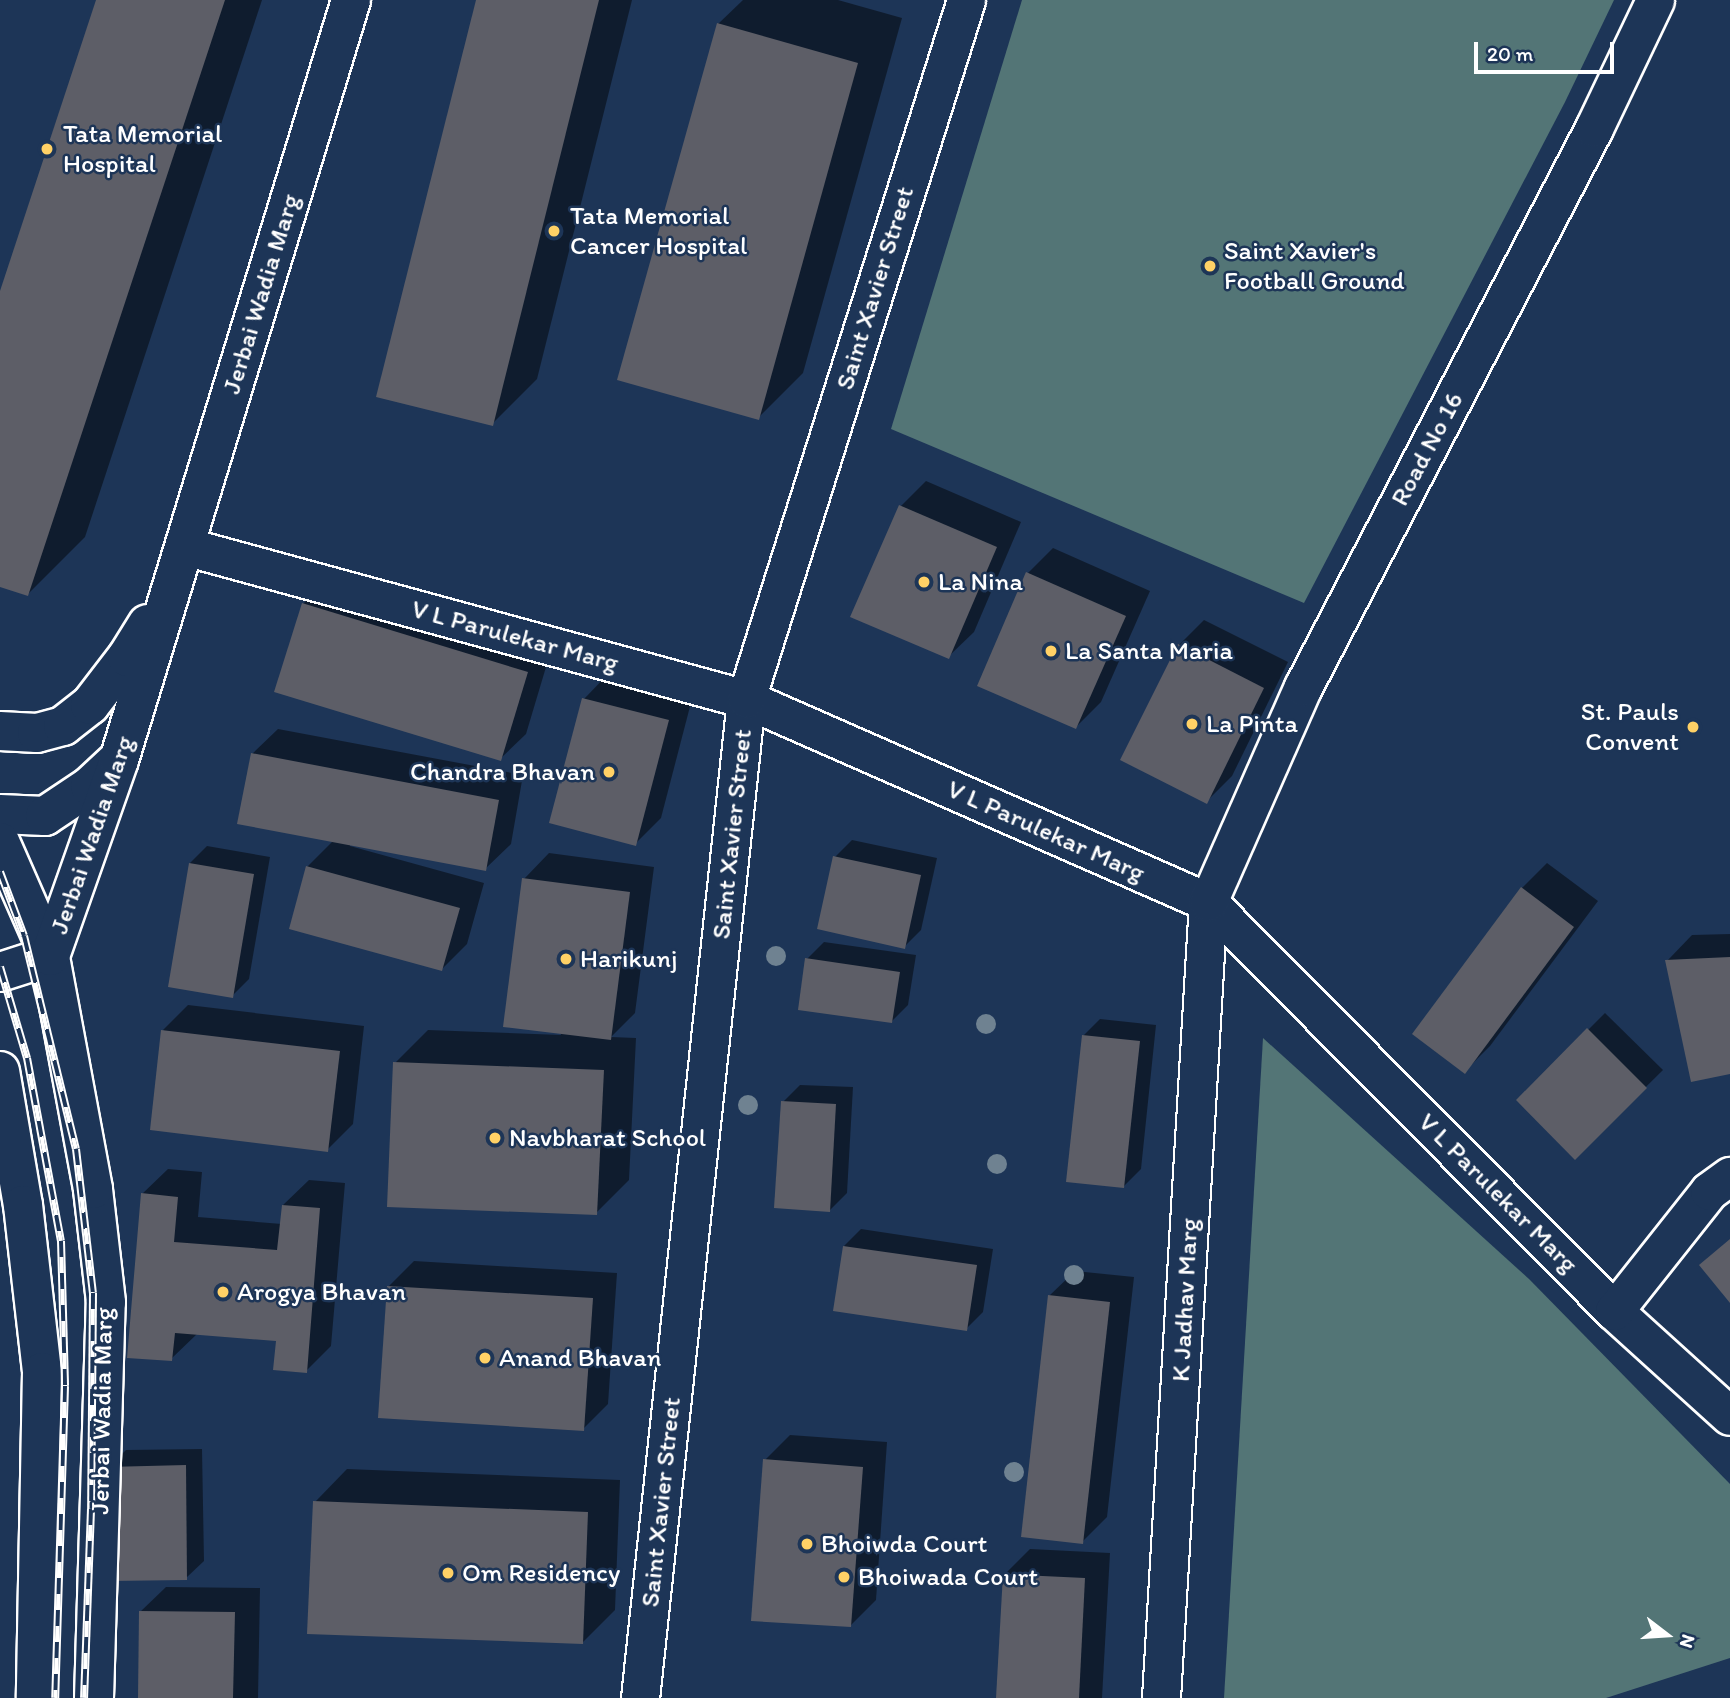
<!DOCTYPE html>
<style>
body{margin:0}
#map{position:relative;width:1730px;height:1698px;overflow:hidden;background:#1d3557;font-family:Itim,sans-serif}
div>[style]{position:absolute}
.green>*{inset:0;background:#537576}
.shadow>*{inset:0;background:#0007}
.building>*{inset:0;background:#5d5e67}
.roads{filter:drop-shadow(2px 0 #fff) drop-shadow(-2px 0 #fff) drop-shadow(0 2px #fff) drop-shadow(0 -2px #fff)}
.street>*{height:37px;margin:-18.5px;padding:0 18.5px;transform-origin:18.5px;border-radius:18.5px;background:#1d3557}
.secondary>*{height:38px;margin:-19px;padding:0 19px;transform-origin:19px;border-radius:19px;background:#1d3557}
.rail>*{height:8px;margin-top:-4px;transform-origin:0;background:repeating-linear-gradient(90deg,#1d3557 0 16px,#fff 0 32px);box-sizing:border-box;border-block:2px solid #fff}
.trees>*{width:20px;height:20px;margin:-10px;border-radius:50%;background:#6f8291}
.dots>*{width:19px;height:19px;translate:-50% -50%;box-sizing:border-box;border:4px solid #1d3557;border-radius:50%}
span{translate:-50% -50%;white-space:nowrap;text-align:center;line-height:1.15;-webkit-text-stroke:5px #1d3557;paint-order:stroke}
.poi-label{font-size:26px;color:#fff}
.left{translate:0 -50%;text-align:left}
.right{translate:-100% -50%;text-align:right}
.street-label{font-size:26px;color:#fff}
.north{position:absolute;left:1632px;top:1600px;width:70px;height:70px;-webkit-text-stroke:5px #1d3557;paint-order:stroke;rotate:107deg;font-size:19px;font-weight:700;line-height:28px;text-align:center;color:#fff}
.north::after{content:'';display:block;margin:auto;width:24px;height:32px;background:#fff;clip-path:polygon(50% 0,100% 100%,50% 72%,0 100%)}
.scale{position:absolute;left:1474px;top:42px;width:140px;height:32px;box-sizing:border-box;border:4px solid #fff;border-top:0;padding-left:9px;font-size:21px;line-height:24px;white-space:nowrap;color:#fff;-webkit-text-stroke:5px #1d3557;paint-order:stroke}
</style>
<div id="map">
<div class="green">
<i style="clip-path:polygon(1022px 0,1614px 0,1565px 102px,1304px 603px,891px 429px)"></i>
<i style="clip-path:polygon(1263px 1038px,1529px 1279px,1730px 1484px,1730px 1658px,1606px 1698px,1224px 1698px)"></i>
</div>
<div class="shadow">
<i style="clip-path:polygon(97px 0,262px 0,85px 537px,28px 594px,0 585px,0 297px)"></i>
<i style="clip-path:polygon(478px 0,632px 0,537px 379px,492px 424px)"></i>
<i style="clip-path:polygon(743px 0,838px 0,902px 18px,803px 373px,758px 418px,718px 24px)"></i>
<i style="clip-path:polygon(926px 481px,1021px 522px,974px 632px,948px 657px,901px 506px)"></i>
<i style="clip-path:polygon(1053px 548px,1150px 591px,1101px 702px,1076px 727px,1028px 573px)"></i>
<i style="clip-path:polygon(328px 578px,552px 647px,526px 734px,500px 759px,303px 604px)"></i>
<i style="clip-path:polygon(1204px 620px,1288px 662px,1232px 776px,1206px 802px,1179px 645px)"></i>
<i style="clip-path:polygon(609px 673px,693px 695px,661px 818px,635px 844px,584px 699px)"></i>
<i style="clip-path:polygon(278px 729px,523px 775px,511px 844px,485px 869px,350px 844px,350px 846px,484px 883px,467px 944px,442px 969px,307px 867px,334px 840px,252px 754px)"></i>
<i style="clip-path:polygon(852px 840px,937px 858px,921px 930px,904px 947px,835px 857px)"></i>
<i style="clip-path:polygon(207px 846px,270px 857px,249px 979px,232px 996px,190px 863px)"></i>
<i style="clip-path:polygon(549px 853px,654px 867px,635px 1013px,611px 1037px,636px 1038px,629px 1180px,596px 1213px,395px 1063px,428px 1030px,561px 1035px,524px 879px)"></i>
<i style="clip-path:polygon(1547px 863px,1598px 901px,1490px 1046px,1465px 1071px,1522px 888px)"></i>
<i style="clip-path:polygon(1730px 934px,1730px 1072px,1667px 961px,1692px 935px)"></i>
<i style="clip-path:polygon(824px 942px,916px 955px,908px 1005px,891px 1022px,807px 959px)"></i>
<i style="clip-path:polygon(188px 1005px,364px 1026px,353px 1124px,327px 1150px,163px 1030px)"></i>
<i style="clip-path:polygon(1605px 1013px,1663px 1070px,1575px 1157px,1518px 1100px)"></i>
<i style="clip-path:polygon(1100px 1019px,1156px 1025px,1141px 1169px,1124px 1186px,1083px 1036px)"></i>
<i style="clip-path:polygon(800px 1085px,853px 1087px,847px 1193px,830px 1210px,783px 1102px)"></i>
<i style="clip-path:polygon(168px 1169px,202px 1172px,198px 1217px,282px 1224px,283px 1205px,309px 1180px,345px 1183px,331px 1346px,306px 1371px,278px 1340px,197px 1334px,171px 1359px,142px 1194px)"></i>
<i style="clip-path:polygon(861px 1229px,993px 1249px,983px 1312px,966px 1329px,844px 1246px)"></i>
<i style="clip-path:polygon(414px 1261px,617px 1273px,608px 1404px,583px 1429px,389px 1286px)"></i>
<i style="clip-path:polygon(1075px 1271px,1134px 1277px,1107px 1517px,1082px 1542px,1049px 1296px)"></i>
<i style="clip-path:polygon(790px 1435px,887px 1442px,876px 1600px,850px 1626px,765px 1460px)"></i>
<i style="clip-path:polygon(202px 1449px,204px 1561px,186px 1578px,109px 1467px,126px 1450px)"></i>
<i style="clip-path:polygon(347px 1469px,620px 1480px,615px 1610px,582px 1643px,315px 1502px)"></i>
<i style="clip-path:polygon(1030px 1549px,1110px 1553px,1102px 1698px,998px 1698px,1005px 1574px)"></i>
<i style="clip-path:polygon(166px 1587px,260px 1588px,258px 1698px,139px 1698px,140px 1612px)"></i>
</div>
<div class="building">
<i style="clip-path:polygon(96px 0,225px 0,28px 596px,0 587px,0 291px)"></i>
<i style="clip-path:polygon(476px 0,599px 0,493px 426px,376px 397px)"></i>
<i style="clip-path:polygon(717px 23px,858px 63px,759px 420px,617px 380px)"></i>
<i style="clip-path:polygon(899px 505px,997px 547px,949px 659px,850px 617px)"></i>
<i style="clip-path:polygon(1026px 572px,1126px 616px,1076px 729px,977px 686px)"></i>
<i style="clip-path:polygon(302px 603px,528px 672px,501px 761px,274px 692px)"></i>
<i style="clip-path:polygon(1178px 644px,1264px 688px,1207px 804px,1120px 760px)"></i>
<i style="clip-path:polygon(582px 698px,669px 720px,636px 846px,549px 823px)"></i>
<i style="clip-path:polygon(251px 753px,499px 800px,486px 871px,237px 824px)"></i>
<i style="clip-path:polygon(833px 856px,921px 875px,905px 949px,817px 929px)"></i>
<i style="clip-path:polygon(189px 863px,254px 874px,233px 998px,168px 987px)"></i>
<i style="clip-path:polygon(306px 866px,460px 908px,442px 971px,289px 929px)"></i>
<i style="clip-path:polygon(522px 878px,630px 892px,611px 1040px,503px 1027px)"></i>
<i style="clip-path:polygon(1521px 887px,1574px 927px,1465px 1074px,1412px 1034px)"></i>
<i style="clip-path:polygon(1730px 957px,1730px 1074px,1691px 1082px,1665px 960px)"></i>
<i style="clip-path:polygon(805px 958px,900px 972px,892px 1023px,798px 1010px)"></i>
<i style="clip-path:polygon(1587px 1028px,1647px 1088px,1575px 1160px,1516px 1100px)"></i>
<i style="clip-path:polygon(161px 1030px,340px 1051px,328px 1152px,150px 1130px)"></i>
<i style="clip-path:polygon(1082px 1035px,1140px 1041px,1124px 1188px,1066px 1182px)"></i>
<i style="clip-path:polygon(393px 1062px,604px 1070px,597px 1215px,387px 1207px)"></i>
<i style="clip-path:polygon(781px 1101px,836px 1104px,830px 1212px,774px 1208px)"></i>
<i style="clip-path:polygon(141px 1193px,178px 1197px,174px 1242px,277px 1250px,282px 1205px,320px 1208px,307px 1373px,273px 1370px,276px 1341px,175px 1333px,172px 1361px,127px 1358px)"></i>
<i style="clip-path:polygon(1730px 1239px,1730px 1303px,1699px 1265px)"></i>
<i style="clip-path:polygon(843px 1246px,977px 1265px,967px 1331px,833px 1311px)"></i>
<i style="clip-path:polygon(387px 1286px,593px 1298px,584px 1431px,378px 1418px)"></i>
<i style="clip-path:polygon(1048px 1295px,1110px 1302px,1083px 1544px,1021px 1537px)"></i>
<i style="clip-path:polygon(763px 1459px,863px 1467px,851px 1627px,751px 1621px)"></i>
<i style="clip-path:polygon(186px 1465px,187px 1580px,109px 1581px,107px 1467px)"></i>
<i style="clip-path:polygon(313px 1501px,588px 1512px,583px 1644px,307px 1634px)"></i>
<i style="clip-path:polygon(1003px 1574px,1085px 1578px,1079px 1698px,996px 1698px)"></i>
<i style="clip-path:polygon(139px 1611px,235px 1612px,233px 1698px,138px 1698px)"></i>
</div>
<div class="roads">
<div class="street">
<i style="left:184px;top:546px;width:582px;rotate:15.23deg"></i>
<i style="left:746px;top:699px;width:505px;rotate:23.72deg"></i>
<i style="left:1208px;top:902px;width:576px;rotate:45.21deg"></i>
<i style="left:1614px;top:1311px;width:156px;rotate:42.2deg"></i>
<i style="left:1614px;top:1311px;width:153px;rotate:-51.6deg"></i>
<i style="left:1709px;top:1191px;width:26px;rotate:-36deg"></i>
<i style="left:640px;top:1698px;width:1005px;rotate:-83.94deg"></i>
<i style="left:746px;top:699px;width:733px;rotate:-72.53deg"></i>
<i style="left:1161px;top:1698px;width:797px;rotate:-86.62deg"></i>
<i style="left:1208px;top:902px;width:235px;rotate:-66.2deg"></i>
<i style="left:1303px;top:687px;width:630px;rotate:-62.5deg"></i>
<i style="left:1594px;top:128px;width:142px;rotate:-64.5deg"></i>
</div>
<div class="secondary">
<i style="left:0;top:731px;width:37px;rotate:3deg"></i>
<i style="left:37px;top:733px;width:27px;rotate:-15deg"></i>
<i style="left:63px;top:726px;width:34px;rotate:-38deg"></i>
<i style="left:90px;top:705px;width:61px;rotate:-52.4deg"></i>
<i style="left:127px;top:657px;width:39px;rotate:-58deg"></i>
<i style="left:0;top:814px;width:45px;rotate:2.5deg"></i>
<i style="left:45px;top:816px;width:54px;rotate:-33.7deg"></i>
<i style="left:90px;top:786px;width:37px;rotate:-43deg"></i>
<i style="left:0;top:842px;width:124px;rotate:66.3deg"></i>
<i style="left:0;top:972px;width:52px;rotate:-17.7deg"></i>
<i style="left:0;top:1071px;width:136px;rotate:80.3deg"></i>
<i style="left:23px;top:1205px;width:168px;rotate:83.5deg"></i>
<i style="left:42px;top:1372px;width:326px;rotate:91.1deg"></i>
<i style="left:94px;top:1698px;width:396px;rotate:-88.3deg"></i>
<i style="left:106px;top:1302px;width:114px;rotate:-96.6deg"></i>
<i style="left:93px;top:1189px;width:237px;rotate:-100.5deg"></i>
<i style="left:50px;top:956px;width:208px;rotate:-70.6deg"></i>
<i style="left:119px;top:760px;width:795px;rotate:-73.02deg"></i>
</div>
</div>
<div class="rail">
<i style="left:0;top:872px;width:68px;rotate:69.4deg"></i>
<i style="left:24px;top:936px;width:219px;rotate:76.3deg"></i>
<i style="left:76px;top:1149px;width:145px;rotate:83.3deg"></i>
<i style="left:93px;top:1293px;width:216px;rotate:90.5deg"></i>
<i style="left:91px;top:1509px;width:189px;rotate:92.1deg"></i>
<i style="left:0;top:967px;width:95px;rotate:73.5deg"></i>
<i style="left:27px;top:1058px;width:186px;rotate:79.5deg"></i>
<i style="left:61px;top:1241px;width:145px;rotate:88.4deg"></i>
<i style="left:65px;top:1386px;width:312px;rotate:91.8deg"></i>
</div>
<div class="trees">
<i style="left:776px;top:956px"></i>
<i style="left:986px;top:1024px"></i>
<i style="left:748px;top:1105px"></i>
<i style="left:997px;top:1164px"></i>
<i style="left:1074px;top:1275px"></i>
<i style="left:1014px;top:1472px"></i>
</div>
<div class="dots">
<i style="left:47px;top:149px;background:#ffd166"></i>
<i style="left:554px;top:231px;background:#ffd166"></i>
<i style="left:1210px;top:266px;background:#ffd166"></i>
<i style="left:924px;top:582px;background:#ffd166"></i>
<i style="left:1051px;top:651px;background:#ffd166"></i>
<i style="left:1192px;top:724px;background:#ffd166"></i>
<i style="left:1693px;top:727px;background:#ffd166"></i>
<i style="left:609px;top:772px;background:#ffd166"></i>
<i style="left:566px;top:959px;background:#ffd166"></i>
<i style="left:495px;top:1138px;background:#ffd166"></i>
<i style="left:223px;top:1292px;background:#ffd166"></i>
<i style="left:485px;top:1358px;background:#ffd166"></i>
<i style="left:807px;top:1544px;background:#ffd166"></i>
<i style="left:448px;top:1573px;background:#ffd166"></i>
<i style="left:844px;top:1577px;background:#ffd166"></i>
</div>
<div class="poi-label">
<span class="left" style="left:63px;top:149px">Tata Memorial<br>Hospital</span>
<span class="left" style="left:570px;top:231px">Tata Memorial<br>Cancer Hospital</span>
<span class="left" style="left:1224px;top:266px">Saint Xavier's<br>Football Ground</span>
<span class="left" style="left:938px;top:582px">La Nina</span>
<span class="left" style="left:1065px;top:651px">La Santa Maria</span>
<span class="right" style="left:1679px;top:727px">St. Pauls<br>Convent</span>
<span class="left" style="left:1206px;top:724px">La Pinta</span>
<span class="right" style="left:595px;top:772px">Chandra Bhavan</span>
<span class="left" style="left:580px;top:959px">Harikunj</span>
<span class="left" style="left:509px;top:1138px">Navbharat School</span>
<span class="left" style="left:237px;top:1292px">Arogya Bhavan</span>
<span class="left" style="left:499px;top:1358px">Anand Bhavan</span>
<span class="left" style="left:821px;top:1544px">Bhoiwda Court</span>
<span class="left" style="left:462px;top:1573px">Om Residency</span>
<span class="left" style="left:858px;top:1577px">Bhoiwada Court</span>
</div>
<div class="street-label">
<span style="left:875px;top:288px;rotate:-73deg">Saint Xavier Street</span>
<span style="left:261px;top:294px;rotate:-73deg">Jerbai Wadia Marg</span>
<span style="left:1427px;top:449px;rotate:-62deg">Road No 16</span>
<span style="left:515px;top:636px;rotate:15deg">V L Parulekar Marg</span>
<span style="left:1046px;top:831px;rotate:24deg">V L Parulekar Marg</span>
<span style="left:732px;top:834px;rotate:-84deg">Saint Xavier Street</span>
<span style="left:92px;top:835px;rotate:-71deg">Jerbai Wadia Marg</span>
<span style="left:1498px;top:1193px;rotate:45deg">V L Parulekar Marg</span>
<span style="left:1185px;top:1300px;rotate:-87deg">K Jadhav Marg</span>
<span style="left:102px;top:1411px;rotate:-89deg">Jerbai Wadia Marg</span>
<span style="left:661px;top:1502px;rotate:-84deg">Saint Xavier Street</span>
</div>
<div class="north">N</div>
<div class="scale">20 m</div>
</div>
